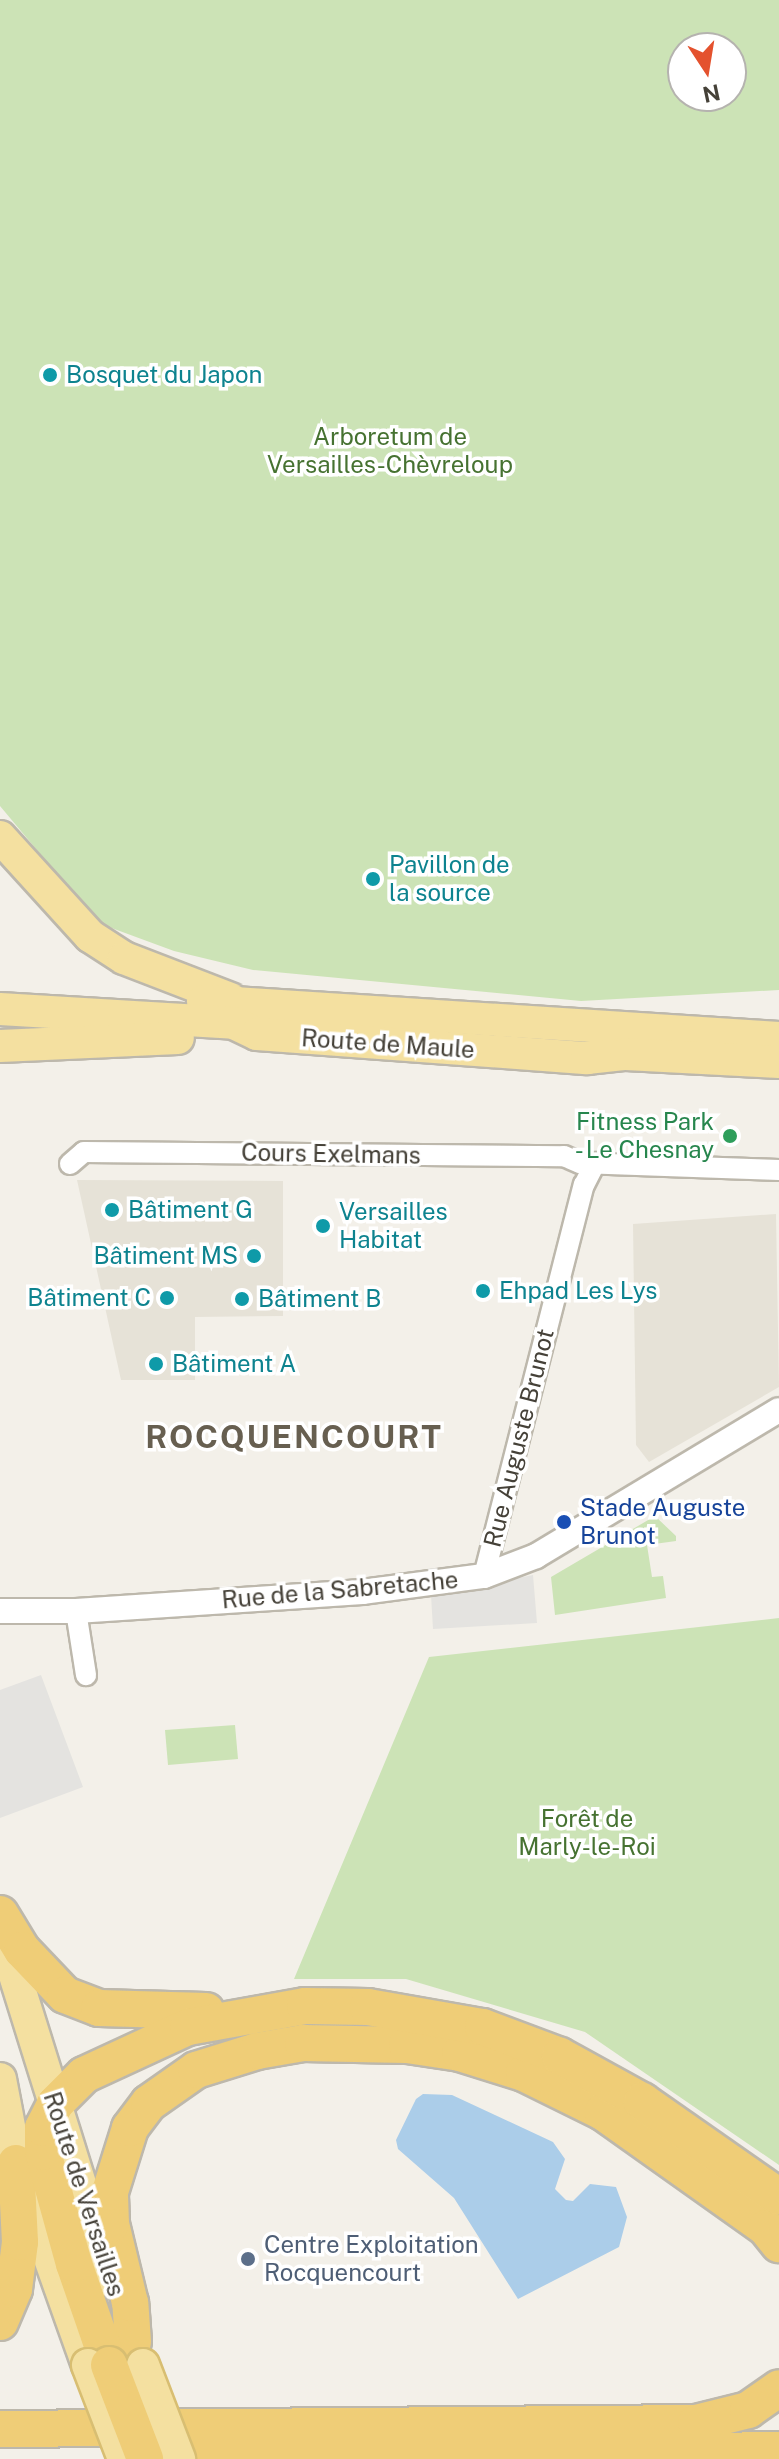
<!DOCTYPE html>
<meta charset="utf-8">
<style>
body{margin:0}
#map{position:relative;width:779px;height:2459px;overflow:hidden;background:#f3f0e9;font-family:"Public Sans",sans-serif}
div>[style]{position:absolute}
.residential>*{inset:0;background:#e6e2d7}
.green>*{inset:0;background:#cce3b6}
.parking>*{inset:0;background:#e4e3e0}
.water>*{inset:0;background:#abcde9}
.roads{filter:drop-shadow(2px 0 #bdb8ac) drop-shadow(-2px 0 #bdb8ac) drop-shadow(0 2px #bdb8ac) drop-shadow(0 -2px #bdb8ac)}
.minor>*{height:20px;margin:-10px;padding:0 10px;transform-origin:10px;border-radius:10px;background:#fff}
.tertiary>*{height:24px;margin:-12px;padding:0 12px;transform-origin:12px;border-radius:12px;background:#fff}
.primary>*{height:32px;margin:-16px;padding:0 16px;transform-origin:16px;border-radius:16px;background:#f4e0a0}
.motorway>*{height:36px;margin:-18px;padding:0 18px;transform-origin:18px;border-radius:18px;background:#efcd77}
.bridges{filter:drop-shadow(2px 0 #d8be72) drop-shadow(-2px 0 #d8be72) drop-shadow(0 2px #d8be72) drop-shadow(0 -2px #d8be72)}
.primary-bridge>*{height:32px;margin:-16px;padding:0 16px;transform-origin:16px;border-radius:16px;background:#f4e0a0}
.motorway-bridge>*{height:36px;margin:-18px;padding:0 18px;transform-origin:18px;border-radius:18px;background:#efcd77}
.dots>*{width:22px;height:22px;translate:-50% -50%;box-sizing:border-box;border:4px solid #fff;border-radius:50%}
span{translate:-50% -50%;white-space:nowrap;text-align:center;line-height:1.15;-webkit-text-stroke:7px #fff;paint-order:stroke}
.culture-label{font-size:24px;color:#0d838f}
.left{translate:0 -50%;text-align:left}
.right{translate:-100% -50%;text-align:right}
.park-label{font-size:24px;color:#467231}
.street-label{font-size:24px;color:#454138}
.leisure-label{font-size:24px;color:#27864d}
.transit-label{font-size:24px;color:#164399}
.service-label{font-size:24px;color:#4e5e75}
.district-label{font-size:32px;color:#675f50;font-weight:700;letter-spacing:2px}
.north{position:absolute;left:667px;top:32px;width:80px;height:80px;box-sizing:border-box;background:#fff;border:2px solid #b5b3af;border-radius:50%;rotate:168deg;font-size:22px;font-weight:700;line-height:32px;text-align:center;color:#454138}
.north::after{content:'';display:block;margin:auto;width:28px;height:36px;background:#e4522e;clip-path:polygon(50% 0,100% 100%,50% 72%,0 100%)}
</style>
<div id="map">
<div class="residential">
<i style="clip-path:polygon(77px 1180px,283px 1181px,283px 1316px,195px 1317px,195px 1380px,121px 1380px)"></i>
<i style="clip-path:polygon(776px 1214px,779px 1387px,649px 1462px,636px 1445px,633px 1224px)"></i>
</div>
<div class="green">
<i style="clip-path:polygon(evenodd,0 0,779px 0,779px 990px,581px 1001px,253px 970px,174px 951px,98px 923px,0 806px,0 0,683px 48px,731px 48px,731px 96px,683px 96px,683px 48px)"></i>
<i style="clip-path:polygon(655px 1516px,676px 1536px,676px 1541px,647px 1545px,652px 1577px,663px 1576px,666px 1598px,555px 1615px,551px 1577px)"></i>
<i style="clip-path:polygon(779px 1618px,779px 2165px,585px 2032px,406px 1979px,294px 1979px,429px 1657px)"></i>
<i style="clip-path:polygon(235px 1725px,238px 1759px,168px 1765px,165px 1730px)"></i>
</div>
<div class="parking">
<i style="clip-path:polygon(533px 1575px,537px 1623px,433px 1629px,431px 1595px)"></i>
<i style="clip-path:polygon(41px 1675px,83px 1787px,0 1818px,0 1690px)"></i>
</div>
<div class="water">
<i style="clip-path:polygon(423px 2094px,452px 2095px,553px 2142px,565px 2159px,555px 2189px,566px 2200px,573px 2201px,590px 2184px,616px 2187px,627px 2217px,619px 2247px,518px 2299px,454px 2198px,398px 2149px,396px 2140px,416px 2099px)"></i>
</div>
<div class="roads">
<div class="minor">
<i style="left:70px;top:1164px;width:18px;rotate:-41deg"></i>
<i style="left:84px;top:1152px;width:480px;rotate:0.5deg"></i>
<i style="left:564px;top:1156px;width:17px;rotate:24deg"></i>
<i style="left:580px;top:1163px;width:199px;rotate:2deg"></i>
<i style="left:484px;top:1576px;width:404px;rotate:-75.7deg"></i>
<i style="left:584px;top:1185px;width:25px;rotate:-63deg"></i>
<i style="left:76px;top:1611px;width:65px;rotate:81.1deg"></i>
</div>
<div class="tertiary">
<i style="left:0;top:1611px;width:76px"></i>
<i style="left:76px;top:1611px;width:287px;rotate:-3.8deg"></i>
<i style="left:362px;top:1592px;width:123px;rotate:-7.5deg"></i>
<i style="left:484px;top:1576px;width:56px;rotate:-21deg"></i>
<i style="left:536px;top:1556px;width:283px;rotate:-31deg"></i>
</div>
<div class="primary">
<i style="left:0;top:837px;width:134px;rotate:47.7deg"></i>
<i style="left:90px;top:936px;width:40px;rotate:32.9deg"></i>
<i style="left:124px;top:958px;width:114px;rotate:21.1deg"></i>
<i style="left:203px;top:1001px;width:577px;rotate:3.68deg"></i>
<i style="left:0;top:1009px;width:234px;rotate:3.4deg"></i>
<i style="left:234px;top:1023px;width:25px;rotate:26deg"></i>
<i style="left:257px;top:1034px;width:331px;rotate:4.2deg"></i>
<i style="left:587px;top:1058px;width:39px;rotate:-6deg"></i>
<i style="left:626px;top:1054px;width:153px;rotate:3deg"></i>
<i style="left:0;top:1046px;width:178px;rotate:-2.6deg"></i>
<i style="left:0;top:1927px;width:370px;rotate:72.7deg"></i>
<i style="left:0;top:2079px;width:86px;rotate:79.2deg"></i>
<i style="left:16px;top:2163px;width:214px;rotate:70.4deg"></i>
</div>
<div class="motorway">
<i style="left:0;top:1914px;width:42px;rotate:58.6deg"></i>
<i style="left:22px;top:1950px;width:62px;rotate:46.3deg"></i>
<i style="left:65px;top:1995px;width:36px;rotate:21deg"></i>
<i style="left:99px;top:2008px;width:107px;rotate:1.6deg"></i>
<i style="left:0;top:2322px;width:36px;rotate:-67deg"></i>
<i style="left:14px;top:2289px;width:47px;rotate:-82.7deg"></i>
<i style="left:20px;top:2242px;width:79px;rotate:-92.9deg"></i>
<i style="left:133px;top:2342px;width:39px;rotate:-94deg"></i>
<i style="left:130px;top:2303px;width:81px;rotate:-103.5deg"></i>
<i style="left:111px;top:2224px;width:32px;rotate:-92deg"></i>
<i style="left:110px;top:2192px;width:67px;rotate:-72.6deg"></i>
<i style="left:130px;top:2128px;width:31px;rotate:-53deg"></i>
<i style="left:149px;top:2103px;width:57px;rotate:-35.1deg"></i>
<i style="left:196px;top:2070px;width:64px;rotate:-17.3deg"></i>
<i style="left:257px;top:2051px;width:47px;rotate:-9.9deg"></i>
<i style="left:303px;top:2043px;width:104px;rotate:1.1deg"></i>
<i style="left:407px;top:2045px;width:54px;rotate:8.6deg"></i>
<i style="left:460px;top:2053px;width:67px;rotate:17.4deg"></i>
<i style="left:524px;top:2073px;width:88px;rotate:26.3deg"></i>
<i style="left:603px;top:2112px;width:200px;rotate:35.4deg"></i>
<i style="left:766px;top:2228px;width:21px;rotate:51deg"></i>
<i style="left:109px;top:2365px;width:107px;rotate:-109.1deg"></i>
<i style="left:74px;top:2264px;width:116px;rotate:-105.5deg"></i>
<i style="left:43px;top:2152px;width:24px;rotate:-90deg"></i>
<i style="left:43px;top:2128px;width:27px;rotate:-63deg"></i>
<i style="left:55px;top:2104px;width:41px;rotate:-45deg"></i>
<i style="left:84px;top:2075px;width:115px;rotate:-24.8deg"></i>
<i style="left:188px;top:2027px;width:119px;rotate:-10.2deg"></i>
<i style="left:305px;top:2006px;width:63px;rotate:0.9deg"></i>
<i style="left:368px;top:2007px;width:117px;rotate:9.9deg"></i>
<i style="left:483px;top:2027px;width:82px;rotate:20.6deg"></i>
<i style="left:560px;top:2056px;width:94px;rotate:28.8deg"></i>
<i style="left:642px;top:2101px;width:167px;rotate:35deg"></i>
<i style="left:0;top:2429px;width:696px;rotate:-0.49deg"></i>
<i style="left:696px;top:2423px;width:54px;rotate:-14deg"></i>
<i style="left:748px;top:2410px;width:38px;rotate:-35deg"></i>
<i style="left:176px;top:2459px;width:603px;rotate:-0.86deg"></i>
</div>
</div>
<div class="bridges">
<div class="primary-bridge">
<i style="left:88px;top:2365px;width:101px;rotate:69deg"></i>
<i style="left:143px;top:2365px;width:101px;rotate:69deg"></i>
</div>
<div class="motorway-bridge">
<i style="left:109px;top:2365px;width:101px;rotate:69deg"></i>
</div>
</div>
<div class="dots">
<i style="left:50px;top:375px;background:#0f9aa8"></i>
<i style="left:373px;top:879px;background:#0f9aa8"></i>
<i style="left:730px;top:1136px;background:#2e9e5b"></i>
<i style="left:112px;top:1210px;background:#0f9aa8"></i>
<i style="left:323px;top:1226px;background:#0f9aa8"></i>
<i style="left:254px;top:1256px;background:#0f9aa8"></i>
<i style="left:483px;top:1291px;background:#0f9aa8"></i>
<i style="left:167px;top:1298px;background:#0f9aa8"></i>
<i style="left:242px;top:1299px;background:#0f9aa8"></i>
<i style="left:156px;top:1364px;background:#0f9aa8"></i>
<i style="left:564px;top:1522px;background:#1a4fb4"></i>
<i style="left:248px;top:2259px;background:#5c6f8a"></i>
</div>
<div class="culture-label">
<span class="left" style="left:66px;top:375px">Bosquet du Japon</span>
<span class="left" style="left:389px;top:879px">Pavillon de<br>la source</span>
<span class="left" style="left:128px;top:1210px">Bâtiment G</span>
<span class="left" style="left:339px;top:1226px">Versailles<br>Habitat</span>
<span class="right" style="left:238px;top:1256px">Bâtiment MS</span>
<span class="left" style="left:499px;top:1291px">Ehpad Les Lys</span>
<span class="right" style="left:151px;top:1298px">Bâtiment C</span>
<span class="left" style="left:258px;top:1299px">Bâtiment B</span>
<span class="left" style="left:172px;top:1364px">Bâtiment A</span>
</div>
<div class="park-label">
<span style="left:390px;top:451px">Arboretum de<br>Versailles-Chèvreloup</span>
<span style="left:587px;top:1833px">Forêt de<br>Marly-le-Roi</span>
</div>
<div class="street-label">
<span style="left:388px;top:1044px;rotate:4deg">Route de Maule</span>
<span style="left:331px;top:1154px;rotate:1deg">Cours Exelmans</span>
<span style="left:519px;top:1438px;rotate:-76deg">Rue Auguste Brunot</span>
<span style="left:340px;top:1590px;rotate:-5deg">Rue de la Sabretache</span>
<span style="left:84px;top:2194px;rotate:72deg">Route de Versailles</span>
</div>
<div class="leisure-label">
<span class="right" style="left:714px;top:1136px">Fitness Park<br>- Le Chesnay</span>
</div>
<div class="transit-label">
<span class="left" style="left:580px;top:1522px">Stade Auguste<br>Brunot</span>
</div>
<div class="service-label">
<span class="left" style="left:264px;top:2259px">Centre Exploitation<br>Rocquencourt</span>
</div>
<div class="district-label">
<span style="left:294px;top:1437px">ROCQUENCOURT</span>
</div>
<div class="north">N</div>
</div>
